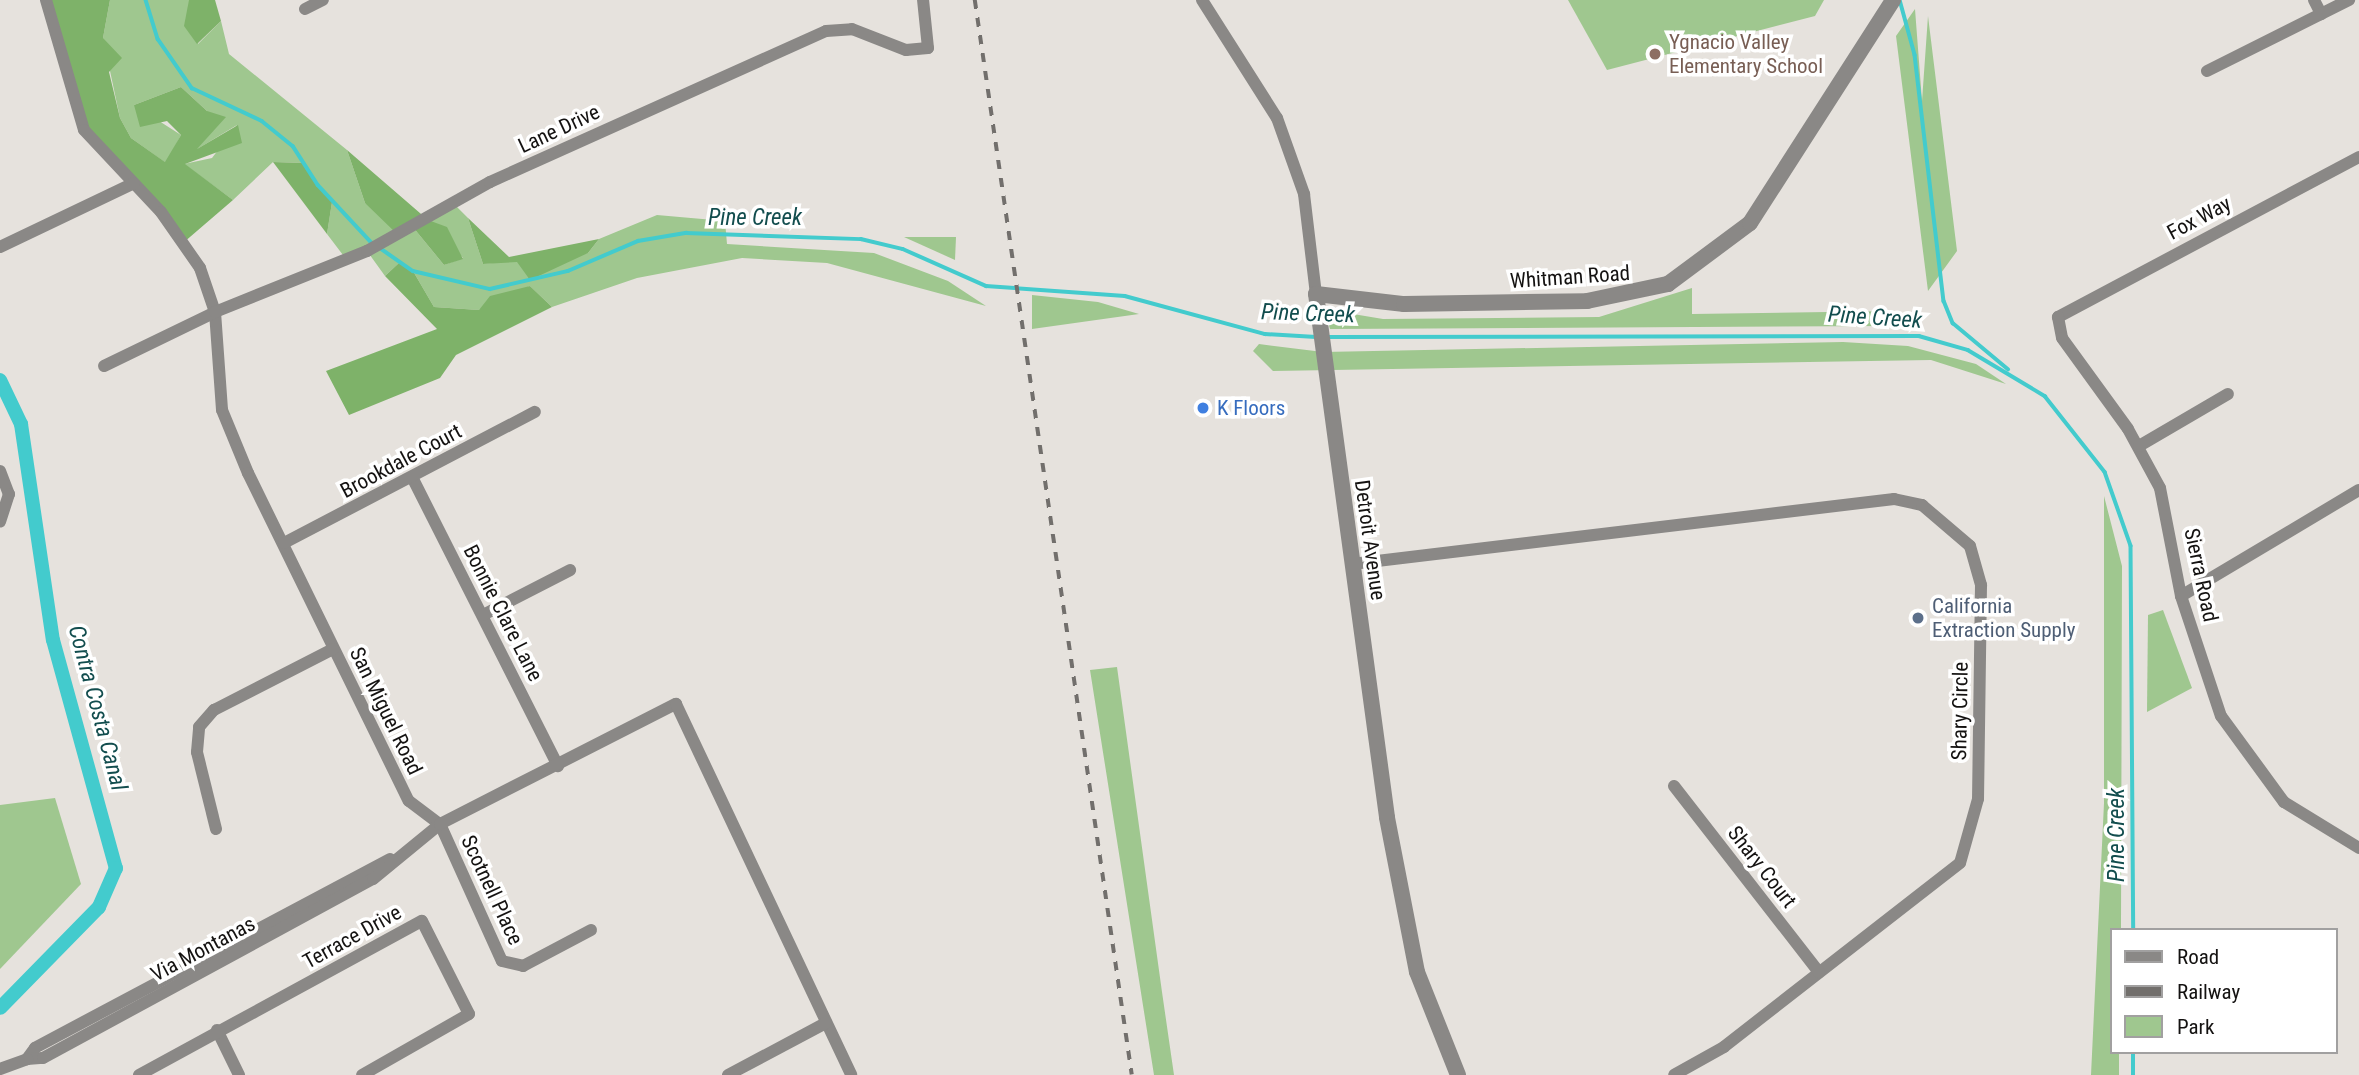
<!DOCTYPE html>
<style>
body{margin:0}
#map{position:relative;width:2359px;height:1075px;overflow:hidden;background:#e6e2dd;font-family:"Roboto Condensed",sans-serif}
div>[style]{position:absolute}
.green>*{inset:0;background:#9fc78f}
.forest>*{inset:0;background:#7eb269}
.stream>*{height:3.5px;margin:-1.75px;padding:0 1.75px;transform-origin:1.75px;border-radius:1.75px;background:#43cbcd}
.canal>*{height:14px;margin:-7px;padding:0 7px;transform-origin:7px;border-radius:7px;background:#43cbcd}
.minor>*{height:12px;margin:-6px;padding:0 6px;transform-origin:6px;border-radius:6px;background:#8a8886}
.tertiary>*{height:16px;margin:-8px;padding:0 8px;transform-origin:8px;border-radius:8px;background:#8a8886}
.rail>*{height:3.5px;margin-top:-1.75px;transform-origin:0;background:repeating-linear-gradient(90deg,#726f6c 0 9px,transparent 0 18px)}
.dots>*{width:19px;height:19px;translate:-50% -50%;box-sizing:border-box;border:4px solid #fff;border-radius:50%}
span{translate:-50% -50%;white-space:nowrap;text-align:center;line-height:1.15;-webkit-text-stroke:7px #fff;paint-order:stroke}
.education-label{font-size:21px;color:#785e54}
.left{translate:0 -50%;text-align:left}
.street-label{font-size:21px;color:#141211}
.shop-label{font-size:21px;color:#366cbe}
.service-label{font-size:21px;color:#4e5e75}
.water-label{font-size:23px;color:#124d4e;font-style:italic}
.legend{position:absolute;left:2110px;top:928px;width:228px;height:126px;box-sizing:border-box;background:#fff;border:2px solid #a1a0a0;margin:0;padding:9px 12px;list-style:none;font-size:21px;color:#141211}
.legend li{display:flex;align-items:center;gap:14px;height:35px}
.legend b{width:35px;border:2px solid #a1a0a0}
</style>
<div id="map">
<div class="green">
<i style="clip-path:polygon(110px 0,189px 0,198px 44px,221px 21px,229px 54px,347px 150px,365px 203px,412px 226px,444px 265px,463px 258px,428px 220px,455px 205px,468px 218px,483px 264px,588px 253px,599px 239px,657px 215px,725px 221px,727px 244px,874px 253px,948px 281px,986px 306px,827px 263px,742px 258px,637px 278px,552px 307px,530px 286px,479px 310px,434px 307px,413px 271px,400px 262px,385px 276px,367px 251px,346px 259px,327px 234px,332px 202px,304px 163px,273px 162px,233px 200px,184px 164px,212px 158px,237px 125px,194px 151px,207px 111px,181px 87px,134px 105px,181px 135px,166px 163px,131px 138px,120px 118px,103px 38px)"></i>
<i style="clip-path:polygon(1568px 0,1824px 0,1815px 16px,1607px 70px)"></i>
<i style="clip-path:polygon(1915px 9px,1922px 101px,1928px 16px,1957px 251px,1928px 291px,1896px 36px)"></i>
<i style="clip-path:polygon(904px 237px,956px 237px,955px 260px)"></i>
<i style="clip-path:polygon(1692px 288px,1692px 314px,1894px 311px,1890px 326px,1330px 329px,1328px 322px,1341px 312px,1383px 319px,1599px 317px)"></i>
<i style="clip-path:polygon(1032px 295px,1098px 302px,1139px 314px,1032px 329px)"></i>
<i style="clip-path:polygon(1843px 342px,1908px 346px,1976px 364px,2006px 384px,1931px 360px,1273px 371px,1253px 351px,1259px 344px,1323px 352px)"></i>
<i style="clip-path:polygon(2104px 496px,2122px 566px,2121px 930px,2112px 930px,2112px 1052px,2119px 1052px,2119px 1075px,2091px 1075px,2104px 803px)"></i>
<i style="clip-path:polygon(2163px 610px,2192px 688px,2147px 712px,2148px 615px)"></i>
<i style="clip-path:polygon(1117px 667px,1162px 992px,1174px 1075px,1154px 1075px,1090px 670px)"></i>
<i style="clip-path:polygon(55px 798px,81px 884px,0 969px,0 805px)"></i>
</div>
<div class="forest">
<i style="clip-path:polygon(46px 0,110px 0,103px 38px,122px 58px,109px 72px,120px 118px,131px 138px,165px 162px,181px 135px,167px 121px,140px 127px,134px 105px,181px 87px,207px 111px,226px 117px,197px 149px,238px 125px,242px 143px,185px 164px,233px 200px,183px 243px,84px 130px)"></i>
<i style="clip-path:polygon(189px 0,215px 0,221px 21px,197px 44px,184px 26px)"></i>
<i style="clip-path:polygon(347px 150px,428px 220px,447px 227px,463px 259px,444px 265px,412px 226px,397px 234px,365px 203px)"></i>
<i style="clip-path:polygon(273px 162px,304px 163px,332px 202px,327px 234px)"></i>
<i style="clip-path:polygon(468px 218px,509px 257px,599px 239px,588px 253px,530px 280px,517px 262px,483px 264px)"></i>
<i style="clip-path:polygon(400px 262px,413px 271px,434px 307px,479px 310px,490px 296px,530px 286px,552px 307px,456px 355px,440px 378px,349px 415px,326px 371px,437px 329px,385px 276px)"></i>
</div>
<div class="stream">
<i style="left:146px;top:0;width:41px;rotate:72.9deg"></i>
<i style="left:158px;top:39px;width:60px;rotate:55.2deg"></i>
<i style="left:192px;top:88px;width:77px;rotate:25.2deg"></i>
<i style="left:262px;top:121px;width:40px;rotate:39deg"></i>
<i style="left:293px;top:146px;width:46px;rotate:57.3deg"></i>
<i style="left:318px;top:185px;width:81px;rotate:47deg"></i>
<i style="left:1900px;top:0;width:57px;rotate:74.7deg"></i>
<i style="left:1915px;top:55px;width:248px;rotate:83.3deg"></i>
<i style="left:1944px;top:301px;width:24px;rotate:68deg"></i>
<i style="left:1953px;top:323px;width:72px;rotate:39.9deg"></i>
<i style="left:380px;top:248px;width:40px;rotate:34.9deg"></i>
<i style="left:413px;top:271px;width:79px;rotate:13.2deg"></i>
<i style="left:490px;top:289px;width:80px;rotate:-13deg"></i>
<i style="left:568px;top:271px;width:76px;rotate:-23.2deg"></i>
<i style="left:638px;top:241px;width:49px;rotate:-9.5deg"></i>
<i style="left:686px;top:233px;width:175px;rotate:2deg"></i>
<i style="left:861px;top:239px;width:43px;rotate:13.4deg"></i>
<i style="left:903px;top:249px;width:91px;rotate:24deg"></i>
<i style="left:986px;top:286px;width:139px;rotate:4.1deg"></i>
<i style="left:1125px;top:296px;width:145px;rotate:15.2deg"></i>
<i style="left:1265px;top:334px;width:51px;rotate:3.4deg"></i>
<i style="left:1327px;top:337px;width:592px;rotate:-0.1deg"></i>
<i style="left:1919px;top:336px;width:51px;rotate:15.9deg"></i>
<i style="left:1968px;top:350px;width:90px;rotate:30.9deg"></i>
<i style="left:2045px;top:396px;width:97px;rotate:51.7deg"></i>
<i style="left:2105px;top:472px;width:78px;rotate:70.6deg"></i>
<i style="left:2131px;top:546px;width:384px;rotate:89.6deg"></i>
<i style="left:2133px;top:1075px;width:23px;rotate:-90deg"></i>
</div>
<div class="canal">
<i style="left:0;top:380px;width:49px;rotate:64.5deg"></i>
<i style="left:21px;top:424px;width:218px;rotate:81.6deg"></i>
<i style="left:53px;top:640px;width:237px;rotate:74.6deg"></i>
<i style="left:116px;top:868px;width:43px;rotate:113.6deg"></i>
<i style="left:99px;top:907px;width:141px;rotate:134.4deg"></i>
</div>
<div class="minor">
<i style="left:46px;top:0;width:135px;rotate:73.7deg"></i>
<i style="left:84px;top:130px;width:112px;rotate:46.8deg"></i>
<i style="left:161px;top:212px;width:68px;rotate:55.1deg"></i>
<i style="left:200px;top:268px;width:46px;rotate:71.2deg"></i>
<i style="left:215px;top:312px;width:98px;rotate:85.9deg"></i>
<i style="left:222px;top:410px;width:68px;rotate:67.6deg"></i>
<i style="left:248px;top:473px;width:365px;rotate:63.9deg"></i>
<i style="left:409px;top:801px;width:39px;rotate:37deg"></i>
<i style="left:440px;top:824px;width:150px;rotate:65.7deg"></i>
<i style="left:502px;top:961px;width:22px;rotate:13deg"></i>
<i style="left:523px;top:966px;width:77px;rotate:-27.9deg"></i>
<i style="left:1202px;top:0;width:140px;rotate:57.6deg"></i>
<i style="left:1277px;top:118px;width:81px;rotate:70.4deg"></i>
<i style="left:1304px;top:194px;width:101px;rotate:83.2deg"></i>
<i style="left:2314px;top:0;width:16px;rotate:63deg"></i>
<i style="left:305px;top:9px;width:20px;rotate:-27deg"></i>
<i style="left:2207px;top:71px;width:159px;rotate:-26.6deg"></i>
<i style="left:2359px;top:157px;width:341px;rotate:152deg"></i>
<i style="left:2058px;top:317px;width:21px;rotate:79deg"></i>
<i style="left:2062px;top:338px;width:112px;rotate:54deg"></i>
<i style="left:2128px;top:429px;width:67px;rotate:61.5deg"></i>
<i style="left:2160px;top:488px;width:110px;rotate:79deg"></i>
<i style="left:2181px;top:596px;width:126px;rotate:71.6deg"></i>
<i style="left:2221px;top:716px;width:107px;rotate:53.8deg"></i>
<i style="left:2284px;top:802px;width:88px;rotate:31.5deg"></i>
<i style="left:0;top:247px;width:148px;rotate:-25.5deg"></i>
<i style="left:104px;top:366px;width:123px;rotate:-25.9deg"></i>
<i style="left:215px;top:312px;width:164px;rotate:-21.9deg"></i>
<i style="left:367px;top:251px;width:141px;rotate:-29.3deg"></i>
<i style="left:490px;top:182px;width:368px;rotate:-24.2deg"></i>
<i style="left:826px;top:31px;width:26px;rotate:-4deg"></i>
<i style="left:852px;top:29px;width:58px;rotate:21.3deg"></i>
<i style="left:906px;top:50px;width:22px;rotate:-5deg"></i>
<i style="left:928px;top:48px;width:48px;rotate:-95.9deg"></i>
<i style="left:2139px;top:446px;width:103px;rotate:-30.3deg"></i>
<i style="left:0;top:471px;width:25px;rotate:69deg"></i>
<i style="left:9px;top:494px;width:29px;rotate:108deg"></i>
<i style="left:412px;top:477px;width:324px;rotate:63.2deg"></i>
<i style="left:284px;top:543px;width:283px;rotate:-27.6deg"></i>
<i style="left:1352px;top:564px;width:546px;rotate:-6.84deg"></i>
<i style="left:1894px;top:499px;width:29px;rotate:12deg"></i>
<i style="left:1922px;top:505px;width:63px;rotate:40.5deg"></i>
<i style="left:1970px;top:546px;width:41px;rotate:74.2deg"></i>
<i style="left:1981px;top:585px;width:214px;rotate:90.8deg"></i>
<i style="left:1978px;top:799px;width:66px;rotate:105.7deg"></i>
<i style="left:1960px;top:863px;width:299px;rotate:142.1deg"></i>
<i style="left:1724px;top:1047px;width:57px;rotate:150.8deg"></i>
<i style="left:2181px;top:596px;width:207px;rotate:-30.8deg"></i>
<i style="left:483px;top:615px;width:98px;rotate:-27.3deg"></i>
<i style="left:1674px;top:786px;width:236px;rotate:52.1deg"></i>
<i style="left:216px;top:829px;width:79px;rotate:-103.9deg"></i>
<i style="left:197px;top:752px;width:25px;rotate:-85deg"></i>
<i style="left:199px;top:727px;width:23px;rotate:-49deg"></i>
<i style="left:214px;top:710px;width:134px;rotate:-27.1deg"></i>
<i style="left:390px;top:859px;width:402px;rotate:152deg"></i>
<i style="left:35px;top:1048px;width:14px;rotate:126deg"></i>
<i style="left:27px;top:1059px;width:16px;rotate:-4deg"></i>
<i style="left:43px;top:1058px;width:375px;rotate:-28.5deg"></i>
<i style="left:373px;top:879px;width:87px;rotate:-39.4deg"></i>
<i style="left:440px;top:824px;width:265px;rotate:-27deg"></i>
<i style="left:676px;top:704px;width:410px;rotate:64.7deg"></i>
<i style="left:217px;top:1030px;width:50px;rotate:63.9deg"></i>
<i style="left:0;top:1069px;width:29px;rotate:-20deg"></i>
<i style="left:139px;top:1075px;width:322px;rotate:-28.6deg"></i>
<i style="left:422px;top:921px;width:104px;rotate:63.2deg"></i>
<i style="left:469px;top:1014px;width:123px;rotate:150.3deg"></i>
<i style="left:728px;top:1075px;width:111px;rotate:-28deg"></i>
</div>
<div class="tertiary">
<i style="left:1458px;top:1075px;width:111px;rotate:-111.7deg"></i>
<i style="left:1417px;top:972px;width:158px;rotate:-101deg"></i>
<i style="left:1387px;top:817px;width:528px;rotate:-97.73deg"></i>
<i style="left:1316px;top:294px;width:89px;rotate:6.5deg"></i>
<i style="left:1404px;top:304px;width:183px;rotate:-0.9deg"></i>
<i style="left:1587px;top:301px;width:83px;rotate:-11.9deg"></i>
<i style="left:1668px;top:284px;width:102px;rotate:-36.6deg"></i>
<i style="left:1750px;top:223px;width:265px;rotate:-57.3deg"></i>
</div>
<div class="rail">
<i style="left:975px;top:0;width:1086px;rotate:81.69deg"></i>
</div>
<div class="dots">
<i style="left:1655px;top:54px;background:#8d6e63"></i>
<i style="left:1203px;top:408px;background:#3f7fe0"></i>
<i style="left:1918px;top:618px;background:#5c6f8a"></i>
</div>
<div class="education-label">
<span class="left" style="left:1669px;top:54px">Ygnacio Valley<br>Elementary School</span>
</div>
<div class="street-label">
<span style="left:559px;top:129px;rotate:-25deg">Lane Drive</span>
<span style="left:2199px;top:218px;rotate:-28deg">Fox Way</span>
<span style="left:1570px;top:277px;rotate:-4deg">Whitman Road</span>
<span style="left:401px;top:461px;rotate:-28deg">Brookdale Court</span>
<span style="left:1370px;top:540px;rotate:82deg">Detroit Avenue</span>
<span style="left:2201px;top:575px;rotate:78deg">Sierra Road</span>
<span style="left:503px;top:613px;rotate:63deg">Bonnie Clare Lane</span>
<span style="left:386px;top:711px;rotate:64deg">San Miguel Road</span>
<span style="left:1960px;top:711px;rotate:-89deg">Shary Circle</span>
<span style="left:1762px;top:867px;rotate:52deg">Shary Court</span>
<span style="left:492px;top:890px;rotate:65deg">Scotnell Place</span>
<span style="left:352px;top:937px;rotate:-29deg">Terrace Drive</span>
<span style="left:203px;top:949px;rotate:-28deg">Via Montanas</span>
</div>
<div class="shop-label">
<span class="left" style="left:1217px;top:408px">K Floors</span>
</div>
<div class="service-label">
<span class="left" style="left:1932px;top:618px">California<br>Extraction Supply</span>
</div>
<div class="water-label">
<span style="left:755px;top:218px">Pine Creek</span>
<span style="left:1308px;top:314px;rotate:2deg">Pine Creek</span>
<span style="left:1875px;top:318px;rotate:4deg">Pine Creek</span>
<span style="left:97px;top:708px;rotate:75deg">Contra Costa Canal</span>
<span style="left:2117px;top:835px;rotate:-90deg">Pine Creek</span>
</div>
<ul class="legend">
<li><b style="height:9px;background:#8a8886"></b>Road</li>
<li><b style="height:9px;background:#726f6c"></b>Railway</li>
<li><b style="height:19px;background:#9fc78f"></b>Park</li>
</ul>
</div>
